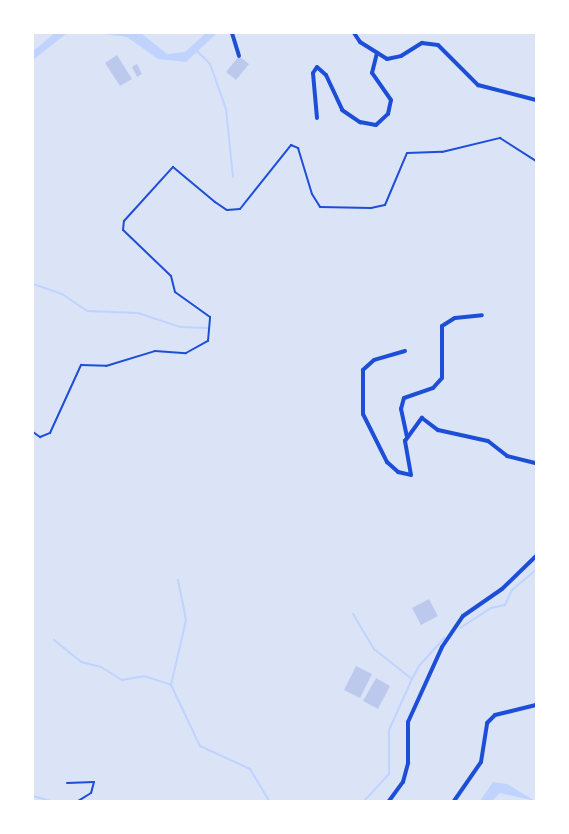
<!DOCTYPE html>
<style>
body{margin:0}
#map{position:relative;width:569px;height:834px;overflow:hidden;background:#f2f2f2;font-family:Lato,sans-serif}
div>[style]{position:absolute}
.green>*{inset:0;background:#dbe4f7}
.water>*{inset:0;background:#bfd3fe}
.stream>*{height:2px;margin:-1px;padding:0 1px;transform-origin:1px;border-radius:1px;background:#bfd3fe}
.building>*{inset:0;background:#bdc9ec}
.service>*{height:2px;margin:-1px;padding:0 1px;transform-origin:1px;border-radius:1px;background:#1d4ed8}
.minor>*{height:4px;margin:-2px;padding:0 2px;transform-origin:2px;border-radius:2px;background:#1d4ed8}
span{translate:-50% -50%;white-space:nowrap;text-align:center;line-height:1.15;-webkit-text-stroke:4.5px #fff;paint-order:stroke}
.frame{position:absolute;inset:0;border:34px solid #fff;pointer-events:none}
</style>
<div id="map">
<div class="green">
<i style="clip-path:polygon(33px 33px,536px 33px,536px 801px,33px 801px)"></i>
</div>
<div class="water">
<i style="clip-path:polygon(55px 33px,67px 33px,33px 60px,33px 51px)"></i>
<i style="clip-path:polygon(97px 33px,141px 33px,167px 54px,185px 52px,206px 33px,217px 33px,186px 62px,158px 59px,127px 37px)"></i>
<i style="clip-path:polygon(493px 782px,507px 784px,535px 801px,500px 793px,492px 801px,480px 801px)"></i>
</div>
<div class="stream">
<i style="left:196px;top:50px;width:20px;rotate:45deg"></i>
<i style="left:210px;top:64px;width:48px;rotate:70.4deg"></i>
<i style="left:226px;top:109px;width:68px;rotate:84.1deg"></i>
<i style="left:33px;top:284px;width:31px;rotate:19deg"></i>
<i style="left:62px;top:294px;width:30px;rotate:34deg"></i>
<i style="left:87px;top:311px;width:51px;rotate:2.2deg"></i>
<i style="left:138px;top:313px;width:44px;rotate:18.4deg"></i>
<i style="left:180px;top:327px;width:28px;rotate:2deg"></i>
<i style="left:353px;top:614px;width:41px;rotate:59deg"></i>
<i style="left:374px;top:649px;width:48px;rotate:38.3deg"></i>
<i style="left:460px;top:628px;width:37px;rotate:-33deg"></i>
<i style="left:491px;top:608px;width:14px;rotate:-12deg"></i>
<i style="left:505px;top:605px;width:17px;rotate:-65deg"></i>
<i style="left:512px;top:590px;width:31px;rotate:-40deg"></i>
<i style="left:54px;top:640px;width:35px;rotate:39deg"></i>
<i style="left:81px;top:662px;width:21px;rotate:14deg"></i>
<i style="left:101px;top:667px;width:25px;rotate:32deg"></i>
<i style="left:122px;top:680px;width:22px;rotate:-10deg"></i>
<i style="left:144px;top:676px;width:28px;rotate:18deg"></i>
<i style="left:171px;top:685px;width:68px;rotate:64.6deg"></i>
<i style="left:200px;top:746px;width:55px;rotate:24.7deg"></i>
<i style="left:250px;top:769px;width:37px;rotate:59deg"></i>
<i style="left:171px;top:685px;width:67px;rotate:-77deg"></i>
<i style="left:186px;top:620px;width:41px;rotate:-101.3deg"></i>
<i style="left:33px;top:796px;width:19px;rotate:16deg"></i>
<i style="left:364px;top:801px;width:37px;rotate:-47deg"></i>
<i style="left:389px;top:774px;width:44px;rotate:-90deg"></i>
<i style="left:389px;top:730px;width:56px;rotate:-65.7deg"></i>
<i style="left:412px;top:679px;width:15px;rotate:-62deg"></i>
<i style="left:419px;top:666px;width:38px;rotate:-48deg"></i>
</div>
<div class="building">
<i style="clip-path:polygon(117px 55px,132px 79px,120px 86px,105px 63px)"></i>
<i style="clip-path:polygon(239px 56px,249px 64px,236px 80px,226px 72px)"></i>
<i style="clip-path:polygon(137px 64px,142px 74px,137px 77px,132px 67px)"></i>
<i style="clip-path:polygon(429px 599px,438px 616px,421px 625px,412px 608px)"></i>
<i style="clip-path:polygon(356px 666px,372px 674px,360px 698px,344px 690px)"></i>
<i style="clip-path:polygon(376px 678px,390px 686px,378px 709px,363px 701px)"></i>
</div>
<div class="service">
<i style="left:33px;top:432px;width:9px;rotate:36deg"></i>
<i style="left:40px;top:437px;width:11px;rotate:-22deg"></i>
<i style="left:50px;top:433px;width:75px;rotate:-65.5deg"></i>
<i style="left:81px;top:365px;width:25px;rotate:2deg"></i>
<i style="left:106px;top:366px;width:51px;rotate:-17deg"></i>
<i style="left:155px;top:351px;width:31px;rotate:4deg"></i>
<i style="left:186px;top:353px;width:25px;rotate:-29deg"></i>
<i style="left:208px;top:341px;width:24px;rotate:-85deg"></i>
<i style="left:210px;top:317px;width:43px;rotate:-144.5deg"></i>
<i style="left:175px;top:292px;width:16px;rotate:-104deg"></i>
<i style="left:171px;top:276px;width:66px;rotate:-136.2deg"></i>
<i style="left:123px;top:230px;width:9px;rotate:-84deg"></i>
<i style="left:124px;top:221px;width:73px;rotate:-47.8deg"></i>
<i style="left:173px;top:167px;width:55px;rotate:39.8deg"></i>
<i style="left:215px;top:202px;width:14px;rotate:34deg"></i>
<i style="left:227px;top:210px;width:13px;rotate:-4deg"></i>
<i style="left:240px;top:209px;width:82px;rotate:-51.4deg"></i>
<i style="left:291px;top:145px;width:8px;rotate:23deg"></i>
<i style="left:298px;top:148px;width:48px;rotate:73.1deg"></i>
<i style="left:312px;top:194px;width:15px;rotate:58deg"></i>
<i style="left:320px;top:207px;width:51px;rotate:1.1deg"></i>
<i style="left:371px;top:208px;width:14px;rotate:-12deg"></i>
<i style="left:385px;top:205px;width:56px;rotate:-67.1deg"></i>
<i style="left:407px;top:153px;width:35px;rotate:-2deg"></i>
<i style="left:442px;top:152px;width:60px;rotate:-13.6deg"></i>
<i style="left:500px;top:138px;width:43px;rotate:32.6deg"></i>
<i style="left:67px;top:783px;width:27px;rotate:-2deg"></i>
<i style="left:94px;top:782px;width:11px;rotate:105deg"></i>
<i style="left:91px;top:793px;width:15px;rotate:148deg"></i>
</div>
<div class="minor">
<i style="left:232px;top:33px;width:24px;rotate:73deg"></i>
<i style="left:354px;top:33px;width:11px;rotate:56deg"></i>
<i style="left:360px;top:42px;width:32px;rotate:32deg"></i>
<i style="left:387px;top:59px;width:14px;rotate:-12deg"></i>
<i style="left:401px;top:56px;width:25px;rotate:-32deg"></i>
<i style="left:422px;top:43px;width:16px;rotate:7deg"></i>
<i style="left:438px;top:45px;width:57px;rotate:45deg"></i>
<i style="left:478px;top:85px;width:60px;rotate:14.5deg"></i>
<i style="left:317px;top:118px;width:45px;rotate:-95.1deg"></i>
<i style="left:313px;top:73px;width:7px;rotate:-56deg"></i>
<i style="left:317px;top:67px;width:12px;rotate:42deg"></i>
<i style="left:326px;top:75px;width:38px;rotate:65deg"></i>
<i style="left:342px;top:110px;width:22px;rotate:34deg"></i>
<i style="left:360px;top:122px;width:16px;rotate:11deg"></i>
<i style="left:376px;top:125px;width:16px;rotate:-43deg"></i>
<i style="left:388px;top:114px;width:14px;rotate:-78deg"></i>
<i style="left:391px;top:100px;width:33px;rotate:-125deg"></i>
<i style="left:372px;top:73px;width:21px;rotate:-76deg"></i>
<i style="left:405px;top:351px;width:32px;rotate:164deg"></i>
<i style="left:374px;top:360px;width:15px;rotate:138deg"></i>
<i style="left:363px;top:370px;width:44px;rotate:90deg"></i>
<i style="left:363px;top:414px;width:54px;rotate:63.4deg"></i>
<i style="left:387px;top:462px;width:15px;rotate:42deg"></i>
<i style="left:398px;top:472px;width:13px;rotate:13deg"></i>
<i style="left:411px;top:475px;width:35px;rotate:-100deg"></i>
<i style="left:405px;top:441px;width:29px;rotate:-54deg"></i>
<i style="left:422px;top:418px;width:20px;rotate:37deg"></i>
<i style="left:438px;top:430px;width:51px;rotate:12.4deg"></i>
<i style="left:488px;top:441px;width:24px;rotate:38deg"></i>
<i style="left:507px;top:456px;width:30px;rotate:14deg"></i>
<i style="left:407px;top:437px;width:29px;rotate:-102deg"></i>
<i style="left:401px;top:409px;width:11px;rotate:-75deg"></i>
<i style="left:404px;top:398px;width:31px;rotate:-19deg"></i>
<i style="left:433px;top:388px;width:13px;rotate:-48deg"></i>
<i style="left:442px;top:378px;width:52px;rotate:-90deg"></i>
<i style="left:442px;top:326px;width:15px;rotate:-32deg"></i>
<i style="left:455px;top:318px;width:27px;rotate:-6deg"></i>
<i style="left:389px;top:801px;width:24px;rotate:-54deg"></i>
<i style="left:403px;top:782px;width:20px;rotate:-75deg"></i>
<i style="left:408px;top:763px;width:41px;rotate:-90deg"></i>
<i style="left:408px;top:722px;width:82px;rotate:-65.6deg"></i>
<i style="left:442px;top:647px;width:37px;rotate:-56deg"></i>
<i style="left:463px;top:616px;width:47px;rotate:-34.7deg"></i>
<i style="left:502px;top:589px;width:47px;rotate:-44.1deg"></i>
<i style="left:454px;top:801px;width:47px;rotate:-55.3deg"></i>
<i style="left:481px;top:762px;width:39px;rotate:-81deg"></i>
<i style="left:487px;top:723px;width:11px;rotate:-45deg"></i>
<i style="left:495px;top:715px;width:42px;rotate:-13.7deg"></i>
</div>
<div class="frame"></div>
</div>
